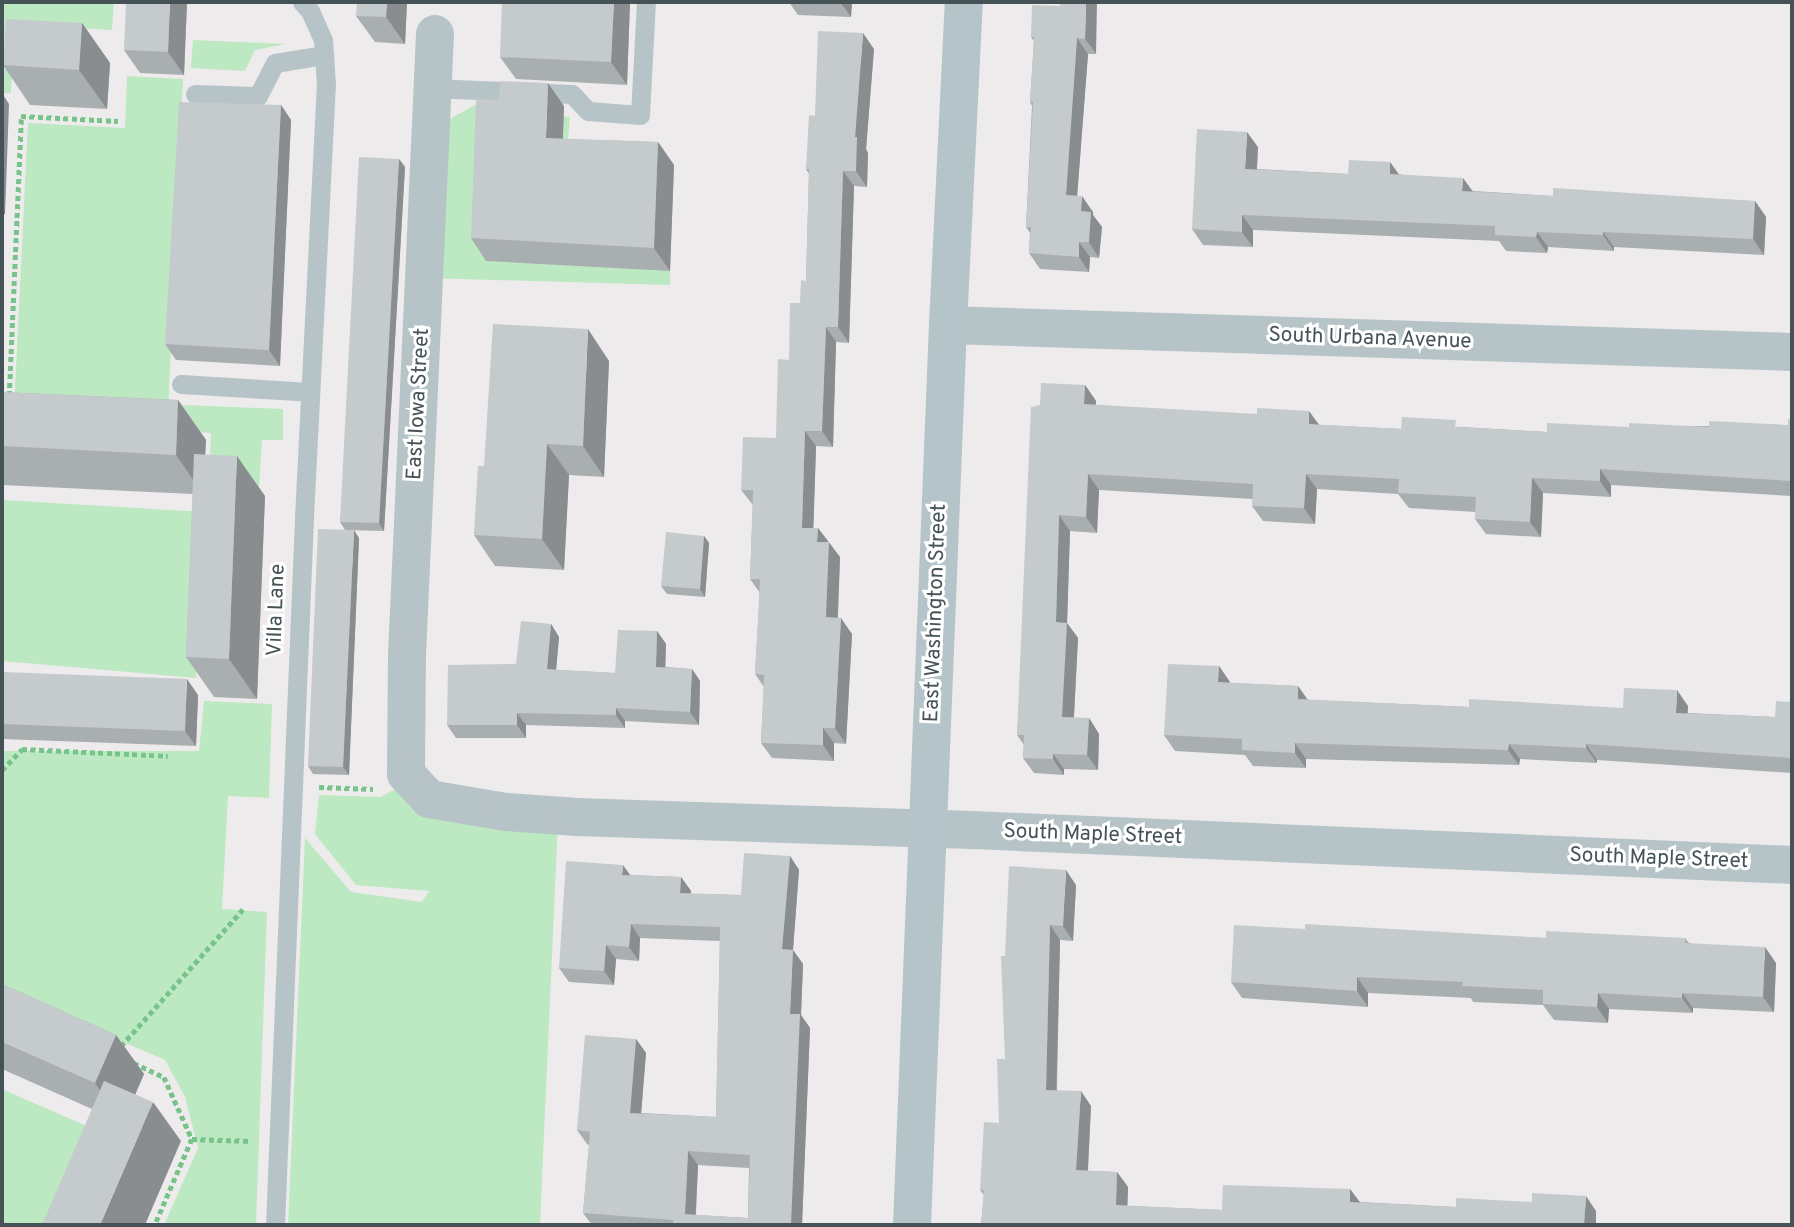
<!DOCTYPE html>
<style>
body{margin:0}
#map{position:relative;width:1794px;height:1227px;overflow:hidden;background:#eeebec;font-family:Overpass,sans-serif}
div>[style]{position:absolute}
.green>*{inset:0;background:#bce9c2}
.path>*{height:4.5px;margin-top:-2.25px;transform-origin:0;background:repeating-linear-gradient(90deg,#77c48a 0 5px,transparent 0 8.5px)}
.service>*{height:19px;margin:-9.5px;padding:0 9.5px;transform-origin:9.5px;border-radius:9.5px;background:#b7c4c7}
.minor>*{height:38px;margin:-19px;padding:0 19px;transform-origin:19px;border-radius:19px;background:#b7c4c7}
.secondary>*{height:38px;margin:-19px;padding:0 19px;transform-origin:19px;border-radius:19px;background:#b5c4c9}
.wall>*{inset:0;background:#a9aeb0}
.shaded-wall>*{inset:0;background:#8a8d90}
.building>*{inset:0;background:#c5cacd}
span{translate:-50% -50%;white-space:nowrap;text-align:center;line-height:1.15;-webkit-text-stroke:6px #fff;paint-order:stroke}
.street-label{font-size:21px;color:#455357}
.frame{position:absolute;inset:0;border:4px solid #455357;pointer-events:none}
</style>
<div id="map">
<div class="green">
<i style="clip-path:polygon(2px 2px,114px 2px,112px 30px,14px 25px,11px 93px,2px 93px)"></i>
<i style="clip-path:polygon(193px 40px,286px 44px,255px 50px,245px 71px,191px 68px)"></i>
<i style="clip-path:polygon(127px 76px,183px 79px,168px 415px,14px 408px,28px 123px,125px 128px)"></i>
<i style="clip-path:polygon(475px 105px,570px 117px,566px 163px,670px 271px,670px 285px,425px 278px,430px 130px)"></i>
<i style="clip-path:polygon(183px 405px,283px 409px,283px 440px,262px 440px,259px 488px,209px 485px,211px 433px,182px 431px)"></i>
<i style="clip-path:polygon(2px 500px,204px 512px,196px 678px,2px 661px)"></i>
<i style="clip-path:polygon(204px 701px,272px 704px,269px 798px,228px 796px,222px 909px,267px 912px,256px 1225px,164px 1225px,198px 1148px,185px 1097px,165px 1060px,2px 990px,2px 751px,199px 751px)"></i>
<i style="clip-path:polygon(405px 783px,558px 820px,540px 1225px,288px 1225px,305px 838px,351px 892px,422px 902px,429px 891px,356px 885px,315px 834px,319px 795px,381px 797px)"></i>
<i style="clip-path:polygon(2px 1089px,98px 1131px,57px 1225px,2px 1225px)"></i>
</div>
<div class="path">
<i style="left:9px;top:396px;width:280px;rotate:-87.5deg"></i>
<i style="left:21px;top:116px;width:97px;rotate:3deg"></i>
<i style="left:2px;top:770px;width:29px;rotate:-46deg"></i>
<i style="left:22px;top:749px;width:146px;rotate:2.7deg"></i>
<i style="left:319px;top:787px;width:54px;rotate:2.1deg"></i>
<i style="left:121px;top:1046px;width:183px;rotate:-48.3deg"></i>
<i style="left:134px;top:1063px;width:33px;rotate:25deg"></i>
<i style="left:164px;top:1077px;width:68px;rotate:65.7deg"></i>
<i style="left:192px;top:1139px;width:94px;rotate:113.3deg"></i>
<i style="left:192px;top:1139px;width:59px;rotate:1.9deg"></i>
</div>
<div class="service">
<i style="left:432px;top:88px;width:140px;rotate:2.5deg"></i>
<i style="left:572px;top:94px;width:23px;rotate:47deg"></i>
<i style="left:588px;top:111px;width:52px;rotate:4.4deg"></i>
<i style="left:640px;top:115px;width:113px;rotate:-87deg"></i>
<i style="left:195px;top:94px;width:63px;rotate:1.8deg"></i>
<i style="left:258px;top:96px;width:37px;rotate:-63deg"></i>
<i style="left:275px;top:63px;width:50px;rotate:-9.3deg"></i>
<i style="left:181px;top:384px;width:129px;rotate:3.5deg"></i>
<i style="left:275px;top:1225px;width:709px;rotate:-87.65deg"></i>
<i style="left:304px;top:517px;width:433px;rotate:-87.1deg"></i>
<i style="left:326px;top:85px;width:45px;rotate:-93.8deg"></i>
<i style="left:323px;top:40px;width:32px;rotate:-114deg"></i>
<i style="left:310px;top:11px;width:12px;rotate:-132deg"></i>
</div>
<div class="minor">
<i style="left:435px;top:34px;width:622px;rotate:92.58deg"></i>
<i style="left:407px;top:655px;width:119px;rotate:90.5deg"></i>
<i style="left:406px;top:774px;width:34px;rotate:47deg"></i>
<i style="left:429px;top:799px;width:78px;rotate:9.6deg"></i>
<i style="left:506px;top:812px;width:71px;rotate:4deg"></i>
<i style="left:577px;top:817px;width:395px;rotate:1.9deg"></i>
<i style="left:972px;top:830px;width:821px;rotate:2.44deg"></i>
<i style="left:948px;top:325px;width:844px;rotate:1.83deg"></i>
</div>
<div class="secondary">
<i style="left:912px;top:1225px;width:901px;rotate:-87.71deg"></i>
<i style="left:948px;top:325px;width:323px;rotate:-87.2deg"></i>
</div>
<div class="wall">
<i style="clip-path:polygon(187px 2px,184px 75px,140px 73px,124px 50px)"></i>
<i style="clip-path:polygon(407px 2px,405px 44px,375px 42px,356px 16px)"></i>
<i style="clip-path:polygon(630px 2px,627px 85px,516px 79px,500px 57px)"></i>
<i style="clip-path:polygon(789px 2px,852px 2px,851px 17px,798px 15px)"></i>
<i style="clip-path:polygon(1060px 2px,1096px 54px,1088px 54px,1077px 196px,1093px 212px,1093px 215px,1102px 227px,1099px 258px,1090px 257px,1089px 272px,1040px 269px,1029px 253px,1030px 233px,1026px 227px,1032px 106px,1030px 102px,1034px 41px,1031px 37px,1060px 6px)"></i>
<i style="clip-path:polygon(82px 23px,110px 63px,107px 109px,30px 105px,3px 65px)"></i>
<i style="clip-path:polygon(874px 49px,866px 149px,868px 153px,867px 187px,854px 186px,849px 343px,836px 342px,833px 447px,816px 446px,813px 528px,818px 528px,840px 557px,838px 618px,852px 634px,846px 744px,834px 743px,834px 761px,772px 758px,761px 743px,764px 687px,755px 674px,760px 593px,750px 579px,753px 505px,741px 490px,776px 438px,800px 303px,806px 281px,809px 174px,806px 169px,815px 116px)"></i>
<i style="clip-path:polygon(281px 105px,291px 120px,280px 366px,176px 360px,165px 344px)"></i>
<i style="clip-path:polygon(564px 106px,563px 139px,658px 142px,674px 165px,670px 271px,486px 261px,471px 238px)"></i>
<i style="clip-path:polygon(1258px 147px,1257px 169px,1348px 174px,1390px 162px,1399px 174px,1473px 191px,1553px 196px,1755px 201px,1766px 217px,1764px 255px,1614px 247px,1614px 251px,1548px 247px,1547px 253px,1506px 251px,1499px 241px,1253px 230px,1253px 247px,1203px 245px,1192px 229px)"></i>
<i style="clip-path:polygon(399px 159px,405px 167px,384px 531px,345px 530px,340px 522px)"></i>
<i style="clip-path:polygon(609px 361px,604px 477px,569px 475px,564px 570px,495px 566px,474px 535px,484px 466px)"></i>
<i style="clip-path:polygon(1085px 385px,1096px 401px,1096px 405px,1319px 425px,1401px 429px,1461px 427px,1547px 432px,1629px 427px,1788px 425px,1792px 420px,1792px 496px,1611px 485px,1611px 497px,1543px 493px,1541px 537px,1486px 534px,1475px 519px,1476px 512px,1409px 508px,1398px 494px,1317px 489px,1315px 524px,1263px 521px,1252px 506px,1253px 499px,1099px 490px,1097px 533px,1070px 531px,1067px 623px,1078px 638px,1074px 718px,1089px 718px,1099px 734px,1098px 770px,1064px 769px,1064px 775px,1034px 773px,1023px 758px,1024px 745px,1017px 735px,1040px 405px)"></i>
<i style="clip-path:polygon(2px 392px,178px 400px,206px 440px,205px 455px,265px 496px,257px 699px,214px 697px,186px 657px,193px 494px,2px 485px)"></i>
<i style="clip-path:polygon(704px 536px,709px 543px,705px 597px,667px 594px,661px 586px)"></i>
<i style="clip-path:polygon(359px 538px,349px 775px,313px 774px,308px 766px)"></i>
<i style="clip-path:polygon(551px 624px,559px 637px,556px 670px,615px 673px,657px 631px,666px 644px,665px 667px,692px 669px,700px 681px,699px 725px,625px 721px,625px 728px,526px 725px,526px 738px,456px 738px,447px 725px,516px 664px)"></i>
<i style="clip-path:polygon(1219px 666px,1230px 683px,1298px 686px,1308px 700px,1469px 707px,1623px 708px,1688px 706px,1687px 713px,1775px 717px,1792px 702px,1792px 773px,1597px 760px,1597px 763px,1520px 759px,1519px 765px,1306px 759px,1306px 768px,1253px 766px,1245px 755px,1175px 751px,1164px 735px)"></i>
<i style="clip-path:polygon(2px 672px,198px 695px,196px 746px,2px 739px)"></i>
<i style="clip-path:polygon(evenodd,790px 856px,799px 870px,793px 950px,803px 964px,801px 1015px,810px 1028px,802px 1225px,592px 1225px,583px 1213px,589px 1145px,587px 1144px,577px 1130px,636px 1039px,646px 1053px,641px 1113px,716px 1117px,720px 941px,640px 938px,639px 961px,616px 959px,614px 985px,569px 982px,559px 968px,630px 875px,681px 877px,691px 891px,690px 894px,741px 895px,790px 856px,698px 1165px,749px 1168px,748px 1218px,696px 1215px,698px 1165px)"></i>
<i style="clip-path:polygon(1076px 885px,1073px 941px,1060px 940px,1057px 1090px,1091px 1106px,1088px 1171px,1117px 1172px,1128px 1187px,1127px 1206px,1222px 1210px,1350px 1189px,1360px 1202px,1456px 1207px,1596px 1211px,1596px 1225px,981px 1225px,984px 1195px,980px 1190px,999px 1123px,1005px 1059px,1005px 956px)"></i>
<i style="clip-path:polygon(1305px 929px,1546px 938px,1685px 938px,1689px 943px,1776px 963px,1774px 1012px,1693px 1008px,1693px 1013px,1609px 1009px,1608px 1023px,1554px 1020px,1543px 1005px,1473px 1002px,1471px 998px,1368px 993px,1368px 1007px,1242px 998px,1231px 982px)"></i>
<i style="clip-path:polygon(2px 984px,116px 1035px,144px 1074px,135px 1094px,181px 1141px,92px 1109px,2px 1069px)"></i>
</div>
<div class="shaded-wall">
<i style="clip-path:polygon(170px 2px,187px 2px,184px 75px,168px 52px)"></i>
<i style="clip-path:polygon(387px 2px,407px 2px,405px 44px,386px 17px)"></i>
<i style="clip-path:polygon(614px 2px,630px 2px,627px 85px,611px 62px)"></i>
<i style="clip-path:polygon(840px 2px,852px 2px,851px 17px)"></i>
<i style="clip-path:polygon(1086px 2px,1097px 2px,1096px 54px,1085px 39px)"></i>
<i style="clip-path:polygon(82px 23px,110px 63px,107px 109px,79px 70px)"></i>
<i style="clip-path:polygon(863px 33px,874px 49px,866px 149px,868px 153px,867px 187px,856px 171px,855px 137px)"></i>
<i style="clip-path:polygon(1077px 38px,1088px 54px,1076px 211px,1066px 195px)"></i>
<i style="clip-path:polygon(548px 83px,564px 106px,562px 161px,546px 138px)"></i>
<i style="clip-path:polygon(2px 93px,9px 104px,5px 215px,2px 211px)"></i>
<i style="clip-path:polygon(281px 105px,291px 120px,280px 366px,269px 350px)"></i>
<i style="clip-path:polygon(1247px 132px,1258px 147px,1256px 184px,1245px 169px)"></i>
<i style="clip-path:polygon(658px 142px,674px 165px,670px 271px,654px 248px)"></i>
<i style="clip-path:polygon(399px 159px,405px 167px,384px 531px,379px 523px)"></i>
<i style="clip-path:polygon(1390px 162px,1401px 178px,1390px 174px)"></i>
<i style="clip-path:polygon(843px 171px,854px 186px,849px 343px,838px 327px)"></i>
<i style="clip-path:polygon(1463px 178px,1474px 193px,1462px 191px)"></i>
<i style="clip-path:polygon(1082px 196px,1093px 212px,1093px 215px,1102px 227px,1099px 258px,1089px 242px,1081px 211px)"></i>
<i style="clip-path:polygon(1755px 201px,1766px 217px,1764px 255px,1753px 239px)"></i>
<i style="clip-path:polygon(1242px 215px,1253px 230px,1253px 247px,1242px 232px)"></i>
<i style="clip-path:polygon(1537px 232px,1548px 247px,1547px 253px,1536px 237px)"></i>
<i style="clip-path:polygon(1603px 232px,1614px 247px,1614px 251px,1603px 235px)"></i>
<i style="clip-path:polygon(1079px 242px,1090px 257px,1089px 272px,1079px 257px)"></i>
<i style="clip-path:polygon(826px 327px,836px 342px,833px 447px,822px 431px)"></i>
<i style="clip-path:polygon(588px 329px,609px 361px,604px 477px,583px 446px)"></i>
<i style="clip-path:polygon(1085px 385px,1096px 401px,1095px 419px,1084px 404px)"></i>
<i style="clip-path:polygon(178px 400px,206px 440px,203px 494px,176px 455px)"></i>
<i style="clip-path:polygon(1309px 411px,1320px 426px,1309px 424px)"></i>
<i style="clip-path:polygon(805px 431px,816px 446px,813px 543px,802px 528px)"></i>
<i style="clip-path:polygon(547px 444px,569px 475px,564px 570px,542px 539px)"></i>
<i style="clip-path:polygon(237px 456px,265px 496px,257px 699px,229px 659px)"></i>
<i style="clip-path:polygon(1600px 469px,1611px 485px,1611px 497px,1600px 481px)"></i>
<i style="clip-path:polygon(1088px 474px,1099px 490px,1097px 533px,1086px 517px)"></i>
<i style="clip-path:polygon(1306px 474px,1317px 489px,1315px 524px,1304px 508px)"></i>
<i style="clip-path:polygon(1532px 478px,1543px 493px,1541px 537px,1530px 522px)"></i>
<i style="clip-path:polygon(1059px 515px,1070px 531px,1067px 625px,1067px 623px,1078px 638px,1073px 733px,1062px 717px,1056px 622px)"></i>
<i style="clip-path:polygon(818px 528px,840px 557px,837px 633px,826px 617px,817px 542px)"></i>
<i style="clip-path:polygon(354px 530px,359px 538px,349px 775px,343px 767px)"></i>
<i style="clip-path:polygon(704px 536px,709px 543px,705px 597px,700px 589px)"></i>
<i style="clip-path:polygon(841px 618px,852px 634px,846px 744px,835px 728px)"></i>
<i style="clip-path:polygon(551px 624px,559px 637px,555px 682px,547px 669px)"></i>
<i style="clip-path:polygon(657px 631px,666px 644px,665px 679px,656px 667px)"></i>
<i style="clip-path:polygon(1219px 666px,1230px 682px,1229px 698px,1218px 682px)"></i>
<i style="clip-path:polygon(692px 669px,700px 681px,699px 725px,690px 712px)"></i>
<i style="clip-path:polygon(187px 679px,198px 695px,196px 746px,185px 731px)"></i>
<i style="clip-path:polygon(1298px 686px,1309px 702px,1298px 699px)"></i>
<i style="clip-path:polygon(1677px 690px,1688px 706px,1687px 728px,1676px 713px)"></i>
<i style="clip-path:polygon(616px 708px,625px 721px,625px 728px,616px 715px)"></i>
<i style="clip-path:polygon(517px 713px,526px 725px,526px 738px,517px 725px)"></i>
<i style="clip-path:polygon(1089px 718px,1099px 734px,1098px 770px,1087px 755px)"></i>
<i style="clip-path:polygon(823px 728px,834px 743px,834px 761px,823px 745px)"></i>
<i style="clip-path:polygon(1295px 743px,1306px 759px,1306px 768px,1295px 753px)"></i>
<i style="clip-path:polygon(1509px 744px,1520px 759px,1519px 765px,1508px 750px)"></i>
<i style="clip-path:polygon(1586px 744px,1597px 760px,1597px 763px,1586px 748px)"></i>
<i style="clip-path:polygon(1053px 754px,1064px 769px,1064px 775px,1053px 759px)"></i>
<i style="clip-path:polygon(790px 856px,799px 870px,792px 963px,782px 949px)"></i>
<i style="clip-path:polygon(623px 865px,633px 879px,622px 875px)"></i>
<i style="clip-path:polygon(1066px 870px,1076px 885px,1073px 941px,1063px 926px)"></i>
<i style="clip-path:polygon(681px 877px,691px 891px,690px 907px,680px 893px)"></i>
<i style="clip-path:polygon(631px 924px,640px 938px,639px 961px,629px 947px)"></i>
<i style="clip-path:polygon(1050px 925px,1060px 940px,1056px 1104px,1046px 1090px)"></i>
<i style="clip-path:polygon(606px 945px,616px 959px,614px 985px,604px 971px)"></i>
<i style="clip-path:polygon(1765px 947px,1776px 963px,1774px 1012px,1763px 997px)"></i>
<i style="clip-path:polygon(793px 950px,803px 964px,801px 1015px,810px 1028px,802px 1225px,791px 1225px,790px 1014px)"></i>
<i style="clip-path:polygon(1357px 977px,1368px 993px,1368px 1007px,1357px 991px)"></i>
<i style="clip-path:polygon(1598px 993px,1609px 1009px,1608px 1023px,1597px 1007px)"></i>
<i style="clip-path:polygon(1682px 993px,1693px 1008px,1693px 1013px,1682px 998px)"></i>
<i style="clip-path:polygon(116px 1035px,144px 1074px,123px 1123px,95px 1083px)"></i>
<i style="clip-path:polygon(636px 1039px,646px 1053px,640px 1127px,630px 1113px)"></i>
<i style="clip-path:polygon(1081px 1091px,1091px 1106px,1087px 1185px,1076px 1170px)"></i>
<i style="clip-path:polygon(153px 1102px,181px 1141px,145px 1225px,100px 1225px)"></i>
<i style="clip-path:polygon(688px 1151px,698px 1165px,695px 1225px,685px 1214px)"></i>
<i style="clip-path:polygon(1117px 1172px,1128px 1187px,1127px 1220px,1116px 1205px)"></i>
<i style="clip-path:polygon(1350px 1189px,1361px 1204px,1350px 1202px)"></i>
<i style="clip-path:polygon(1586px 1196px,1596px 1211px,1596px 1225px,1584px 1225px)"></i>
</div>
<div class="building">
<i style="clip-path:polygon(126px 2px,170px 2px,168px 52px,124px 50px)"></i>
<i style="clip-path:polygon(357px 2px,387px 2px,386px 17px,356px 16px)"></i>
<i style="clip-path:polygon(502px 2px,614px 2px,611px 62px,500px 57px)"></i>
<i style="clip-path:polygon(1060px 2px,1086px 2px,1085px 39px,1077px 38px,1066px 195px,1082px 196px,1081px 211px,1091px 212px,1089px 242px,1079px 242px,1079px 257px,1029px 253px,1031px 227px,1026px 227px,1033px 102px,1030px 102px,1034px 37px,1031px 37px,1032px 5px,1060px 6px)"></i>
<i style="clip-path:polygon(6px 19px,82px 23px,79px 70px,3px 65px)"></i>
<i style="clip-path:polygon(818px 31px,863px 33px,855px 137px,857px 137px,856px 171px,843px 171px,838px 327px,826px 327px,822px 431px,805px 431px,802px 528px,818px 528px,817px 542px,829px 542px,826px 617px,841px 618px,835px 728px,823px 728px,823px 745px,761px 743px,764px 675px,755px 674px,760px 579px,750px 579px,753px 490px,741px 490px,743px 437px,776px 438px,778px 359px,789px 360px,790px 303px,800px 303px,801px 280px,806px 281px,809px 169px,806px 169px,809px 115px,815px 116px)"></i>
<i style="clip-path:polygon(500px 81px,548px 83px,546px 138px,658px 142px,654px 248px,471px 238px,476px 99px,499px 100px)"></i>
<i style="clip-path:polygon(179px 102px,281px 105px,269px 350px,165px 344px)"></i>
<i style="clip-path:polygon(1197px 129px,1247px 132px,1245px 169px,1348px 174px,1349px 160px,1390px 162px,1390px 174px,1463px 178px,1462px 191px,1553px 196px,1553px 188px,1755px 201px,1753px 239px,1603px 232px,1603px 235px,1537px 232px,1536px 237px,1495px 235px,1495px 226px,1242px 215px,1242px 232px,1192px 229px)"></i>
<i style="clip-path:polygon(359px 157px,399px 159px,379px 523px,340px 522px)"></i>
<i style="clip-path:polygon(493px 324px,588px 329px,583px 446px,547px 444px,542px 539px,474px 535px,478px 466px,484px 466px)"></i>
<i style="clip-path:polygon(1041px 383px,1085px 385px,1084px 404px,1257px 414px,1257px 408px,1309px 411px,1309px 424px,1401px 429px,1402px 417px,1456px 420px,1455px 427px,1547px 432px,1547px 423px,1629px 427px,1629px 423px,1709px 427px,1709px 421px,1788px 425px,1788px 419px,1792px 420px,1792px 481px,1600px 469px,1600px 481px,1532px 478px,1530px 522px,1475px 519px,1476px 497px,1398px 493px,1399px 479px,1306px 474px,1304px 508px,1252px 506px,1253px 484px,1088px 474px,1086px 517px,1059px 515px,1056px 622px,1067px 623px,1062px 717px,1089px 718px,1087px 755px,1053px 754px,1053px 759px,1023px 758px,1024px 735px,1017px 735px,1031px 407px,1040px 405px)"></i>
<i style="clip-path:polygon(2px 392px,178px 400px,176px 455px,2px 446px)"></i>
<i style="clip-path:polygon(194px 454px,237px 456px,229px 659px,186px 657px)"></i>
<i style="clip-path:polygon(318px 529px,354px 530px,343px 767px,308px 766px)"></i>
<i style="clip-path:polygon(666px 532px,704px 536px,700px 589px,661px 586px)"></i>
<i style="clip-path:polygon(521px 621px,551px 624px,547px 669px,615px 673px,618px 630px,657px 631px,656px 667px,692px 669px,690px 712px,616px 708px,616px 715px,517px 713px,517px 725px,447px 725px,448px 665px,516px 664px)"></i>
<i style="clip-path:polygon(1168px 664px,1219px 666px,1218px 682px,1298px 686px,1298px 699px,1469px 707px,1469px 699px,1623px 708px,1624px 688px,1677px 690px,1676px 713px,1775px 717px,1776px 701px,1792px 702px,1792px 758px,1586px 744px,1586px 748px,1509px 744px,1508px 750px,1295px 743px,1295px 753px,1242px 750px,1242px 739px,1164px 735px)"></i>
<i style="clip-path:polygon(2px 672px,187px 679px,185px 731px,2px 724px)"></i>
<i style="clip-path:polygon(evenodd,744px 853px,790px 856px,782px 949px,793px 950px,790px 1014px,800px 1014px,791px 1225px,673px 1225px,673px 1220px,583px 1213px,590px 1132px,577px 1130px,585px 1035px,636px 1039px,630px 1113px,716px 1117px,720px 927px,631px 924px,629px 947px,606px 945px,604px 971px,559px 968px,566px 861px,623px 865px,622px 875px,681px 877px,680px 893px,741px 895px,744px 853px,688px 1151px,750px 1155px,748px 1218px,685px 1214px,688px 1151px)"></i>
<i style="clip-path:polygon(1009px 866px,1066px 870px,1063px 926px,1050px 925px,1046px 1090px,1081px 1091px,1076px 1170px,1117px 1172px,1116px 1205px,1222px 1210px,1223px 1185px,1350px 1189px,1350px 1202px,1456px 1207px,1456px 1198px,1532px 1202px,1532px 1193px,1586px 1196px,1584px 1225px,981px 1225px,984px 1190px,980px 1190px,984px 1122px,999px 1123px,997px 1059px,1005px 1059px,1001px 956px,1005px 956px)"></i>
<i style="clip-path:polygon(1305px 924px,1546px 938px,1546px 931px,1685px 938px,1685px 943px,1765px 947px,1763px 997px,1682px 993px,1682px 998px,1598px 993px,1597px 1007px,1543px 1004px,1543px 990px,1462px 986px,1463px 982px,1357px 977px,1357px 991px,1231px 982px,1234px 925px,1305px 929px)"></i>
<i style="clip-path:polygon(2px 984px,116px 1035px,95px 1083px,2px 1042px)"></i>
<i style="clip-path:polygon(104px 1081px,153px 1102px,100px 1225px,42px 1225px)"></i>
</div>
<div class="street-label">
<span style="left:1370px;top:339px;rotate:2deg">South Urbana Avenue</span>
<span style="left:419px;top:404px;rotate:-87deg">East Iowa Street</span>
<span style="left:277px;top:610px;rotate:-88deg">Villa Lane</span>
<span style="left:936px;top:613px;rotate:-88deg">East Washington Street</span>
<span style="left:1093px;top:835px;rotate:2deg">South Maple Street</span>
<span style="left:1659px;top:859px;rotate:2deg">South Maple Street</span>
</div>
<div class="frame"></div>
</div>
